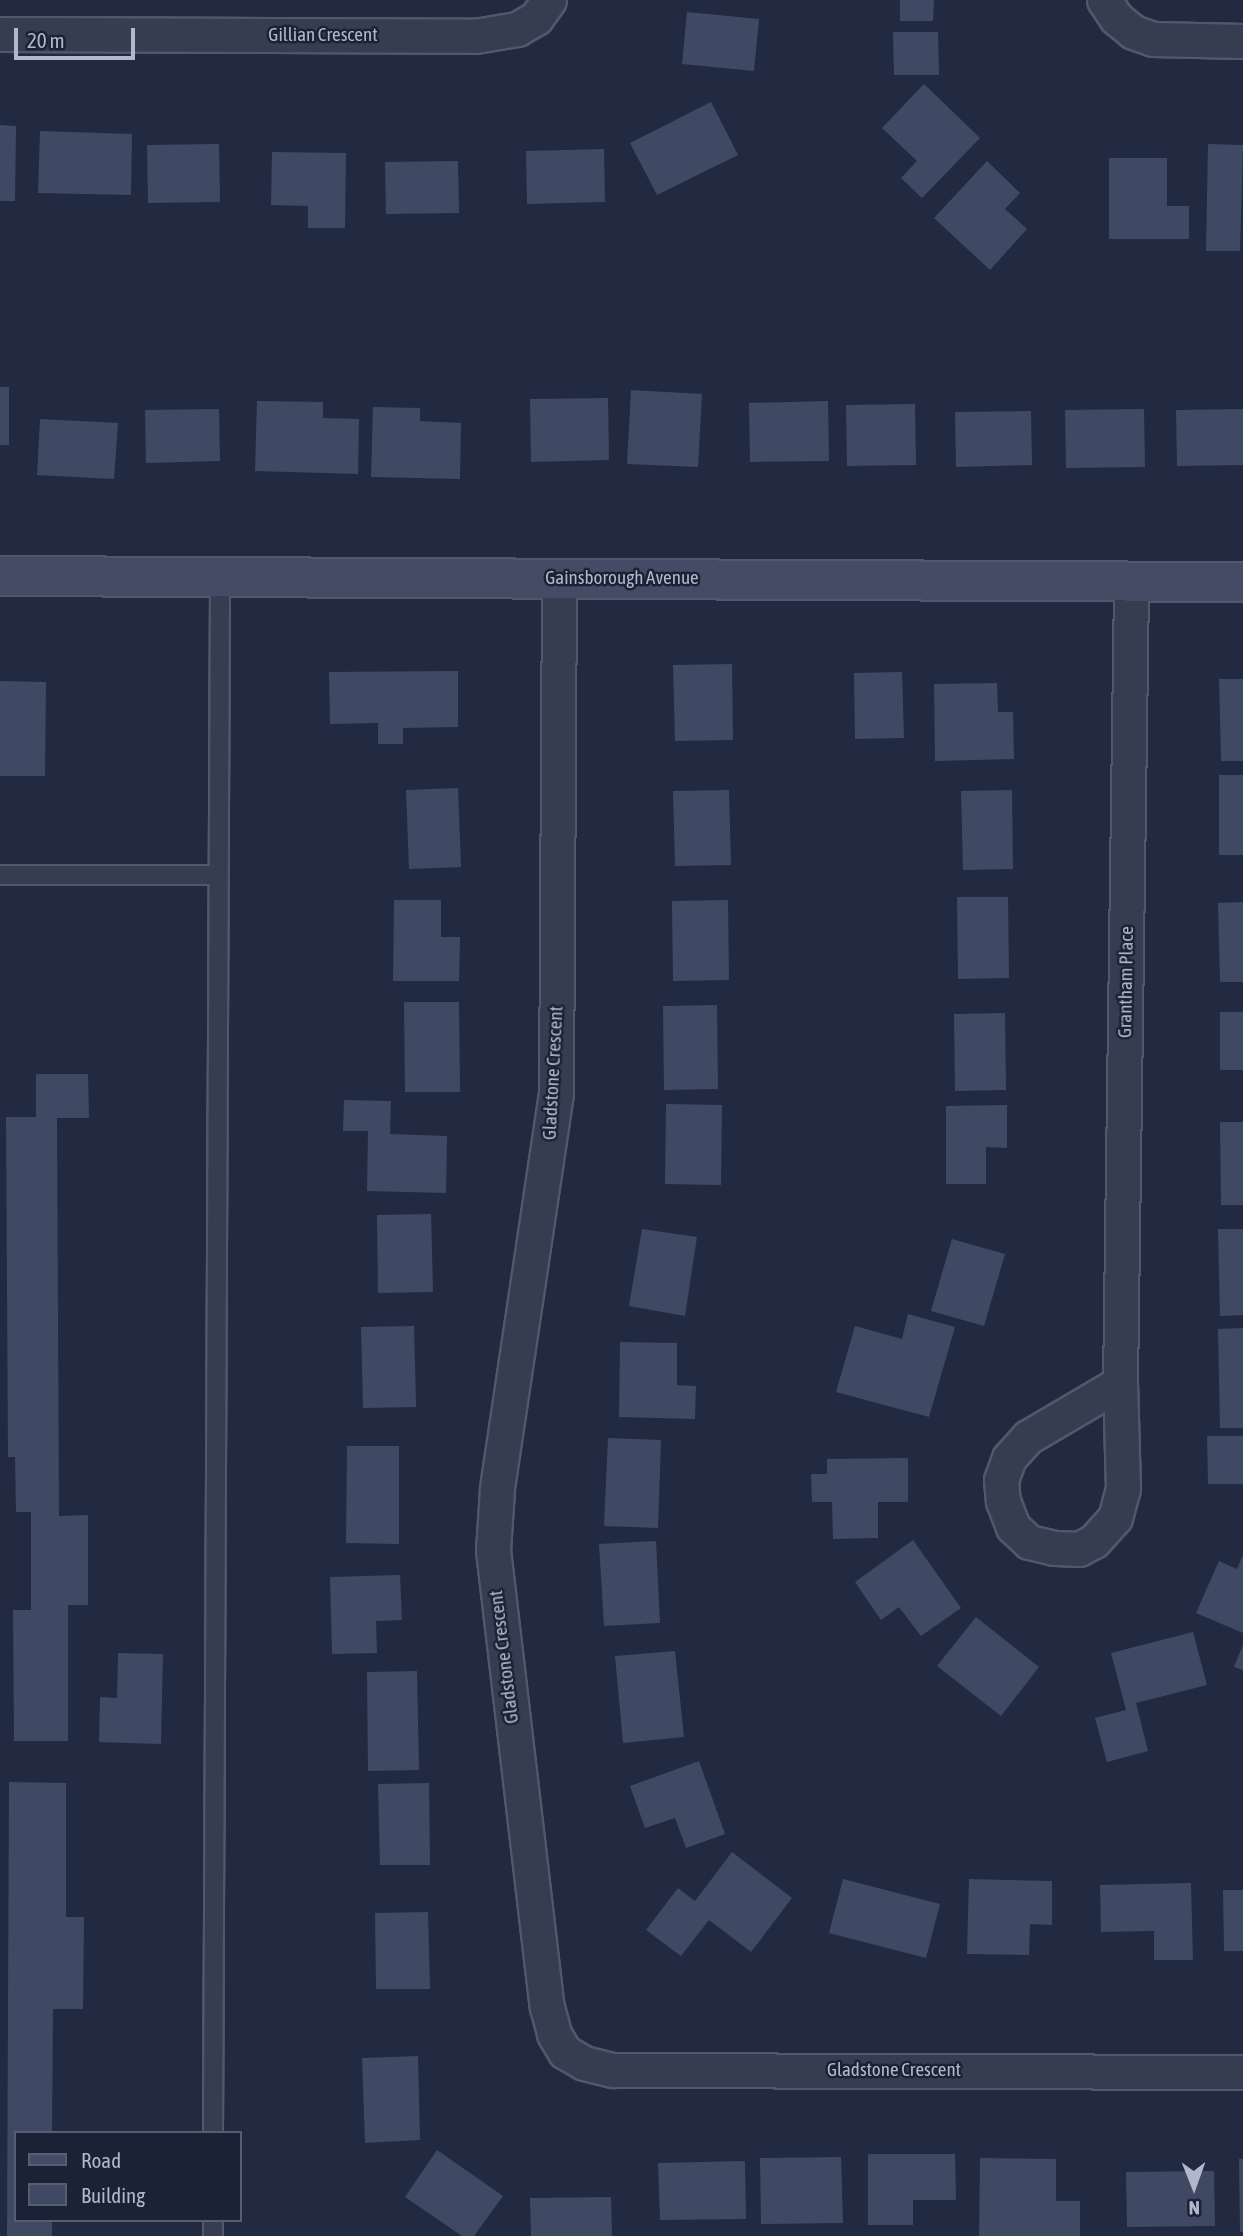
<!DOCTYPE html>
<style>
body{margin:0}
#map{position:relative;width:1243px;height:2236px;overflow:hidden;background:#222a41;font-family:"Asap Condensed",sans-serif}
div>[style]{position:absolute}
.building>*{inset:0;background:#404963}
.roads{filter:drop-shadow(2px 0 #51586b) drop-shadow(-2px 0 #51586b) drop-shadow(0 2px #51586b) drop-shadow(0 -2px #51586b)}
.lane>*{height:18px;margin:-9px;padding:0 9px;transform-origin:9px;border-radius:9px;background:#363d50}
.street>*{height:33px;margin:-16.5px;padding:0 16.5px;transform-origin:16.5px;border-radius:16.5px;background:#363d50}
.secondary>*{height:38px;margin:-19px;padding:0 19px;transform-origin:19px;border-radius:19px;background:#444b64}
span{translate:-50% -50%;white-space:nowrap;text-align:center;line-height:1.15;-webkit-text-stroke:5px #1b2235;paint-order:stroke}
.street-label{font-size:19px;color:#b2b8cb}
.legend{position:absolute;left:14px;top:2131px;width:228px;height:91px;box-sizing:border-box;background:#1b2235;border:2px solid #575e71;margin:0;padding:9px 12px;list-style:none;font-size:21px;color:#b2b8cb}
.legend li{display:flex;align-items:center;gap:14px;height:35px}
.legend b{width:35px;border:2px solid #575e71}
.north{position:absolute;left:1159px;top:2152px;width:70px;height:70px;-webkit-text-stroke:5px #1b2235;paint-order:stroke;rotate:179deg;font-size:19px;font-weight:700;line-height:28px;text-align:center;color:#b2b8cb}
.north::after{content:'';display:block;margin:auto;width:24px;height:32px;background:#b2b8cb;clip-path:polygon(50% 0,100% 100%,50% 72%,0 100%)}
.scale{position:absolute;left:14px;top:28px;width:121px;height:32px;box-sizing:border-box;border:4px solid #b2b8cb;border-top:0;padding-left:9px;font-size:21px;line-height:24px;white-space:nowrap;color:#b2b8cb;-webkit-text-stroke:5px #1b2235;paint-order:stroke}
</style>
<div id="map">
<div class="building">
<i style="clip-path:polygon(900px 0,934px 0,933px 21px,900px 21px)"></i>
<i style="clip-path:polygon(687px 12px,759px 19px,754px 71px,682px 64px)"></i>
<i style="clip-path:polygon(893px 32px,938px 32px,939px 75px,894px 75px)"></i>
<i style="clip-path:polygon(924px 84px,980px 138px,922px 198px,901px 178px,917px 161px,882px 128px)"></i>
<i style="clip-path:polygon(711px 102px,738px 155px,657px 195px,630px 143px)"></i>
<i style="clip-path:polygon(0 125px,16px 126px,15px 201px,0 201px)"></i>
<i style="clip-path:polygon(40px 131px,132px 134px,131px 195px,38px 193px)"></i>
<i style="clip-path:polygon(219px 144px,220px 202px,148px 203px,147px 145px)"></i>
<i style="clip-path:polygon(1208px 144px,1243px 145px,1240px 251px,1206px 251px)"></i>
<i style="clip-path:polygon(604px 149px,605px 202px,527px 204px,526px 151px)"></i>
<i style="clip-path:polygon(272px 152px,346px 153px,345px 228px,308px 228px,308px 206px,271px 205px)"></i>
<i style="clip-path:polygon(1109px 158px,1167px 158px,1167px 206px,1189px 206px,1189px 239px,1109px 239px)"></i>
<i style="clip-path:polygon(458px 161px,459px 213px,386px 214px,385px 162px)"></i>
<i style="clip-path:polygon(987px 161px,1020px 193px,1005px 209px,1027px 229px,990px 270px,934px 218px)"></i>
<i style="clip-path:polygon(0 387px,9px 387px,9px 445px,0 445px)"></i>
<i style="clip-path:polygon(631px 390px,702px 394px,698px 467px,627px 464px)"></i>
<i style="clip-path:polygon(608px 398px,609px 460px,531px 462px,530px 399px)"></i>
<i style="clip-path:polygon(257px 401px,323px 402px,323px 418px,359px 419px,358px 474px,255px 471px)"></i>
<i style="clip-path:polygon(828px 401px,829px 461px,750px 462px,749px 403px)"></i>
<i style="clip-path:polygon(915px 404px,916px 465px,847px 466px,846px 405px)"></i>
<i style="clip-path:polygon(373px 407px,420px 408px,420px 421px,461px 423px,460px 479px,371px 477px)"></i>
<i style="clip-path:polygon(219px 409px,220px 461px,146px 463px,145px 410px)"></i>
<i style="clip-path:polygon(1144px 409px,1145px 467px,1066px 468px,1065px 410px)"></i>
<i style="clip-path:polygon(1243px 409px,1243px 465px,1177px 466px,1176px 410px)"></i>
<i style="clip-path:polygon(1031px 411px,1032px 465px,956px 467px,955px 412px)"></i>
<i style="clip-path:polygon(40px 419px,118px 423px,114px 479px,37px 475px)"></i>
<i style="clip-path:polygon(732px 664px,733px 740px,675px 741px,673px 665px)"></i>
<i style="clip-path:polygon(458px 671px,458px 727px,403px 728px,403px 744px,378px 744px,378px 723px,330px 724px,329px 672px)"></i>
<i style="clip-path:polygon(902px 672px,904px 738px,855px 739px,854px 673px)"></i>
<i style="clip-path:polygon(1219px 679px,1243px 679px,1243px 761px,1221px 761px)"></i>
<i style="clip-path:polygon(0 681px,46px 682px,45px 776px,0 776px)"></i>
<i style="clip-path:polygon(997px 683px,998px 712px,1013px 712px,1014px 759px,935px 761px,934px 684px)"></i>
<i style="clip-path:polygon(1219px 775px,1243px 775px,1243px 855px,1219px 855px)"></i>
<i style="clip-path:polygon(458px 788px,461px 867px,409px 869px,406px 790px)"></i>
<i style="clip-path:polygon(729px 790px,731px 865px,675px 866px,673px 791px)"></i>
<i style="clip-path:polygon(1012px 790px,1013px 869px,963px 870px,961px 791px)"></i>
<i style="clip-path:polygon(957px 897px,1008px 897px,1009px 978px,958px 979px)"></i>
<i style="clip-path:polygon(394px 900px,441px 900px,441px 937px,460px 937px,459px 981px,393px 981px)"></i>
<i style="clip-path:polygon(728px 900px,729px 980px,673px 981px,672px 901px)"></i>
<i style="clip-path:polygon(1243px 902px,1243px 982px,1220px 982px,1218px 903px)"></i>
<i style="clip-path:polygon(404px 1002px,459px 1002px,460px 1092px,405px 1092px)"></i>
<i style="clip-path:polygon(717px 1005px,718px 1089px,664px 1090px,663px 1006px)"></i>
<i style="clip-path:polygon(1220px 1012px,1243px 1012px,1243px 1070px,1220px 1070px)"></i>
<i style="clip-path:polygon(1005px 1013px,1006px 1090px,955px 1091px,954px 1014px)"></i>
<i style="clip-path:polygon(36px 1074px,88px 1074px,89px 1118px,57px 1118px,59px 1516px,88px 1515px,88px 1605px,68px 1605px,68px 1741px,14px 1741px,13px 1610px,31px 1610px,31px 1512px,16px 1512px,15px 1457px,8px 1457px,6px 1117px,36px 1117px)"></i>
<i style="clip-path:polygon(344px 1100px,391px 1101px,390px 1134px,447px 1136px,446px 1193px,367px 1191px,368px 1131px,343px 1131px)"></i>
<i style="clip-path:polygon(666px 1104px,722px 1105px,721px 1185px,665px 1184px)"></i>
<i style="clip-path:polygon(1007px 1105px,1007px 1148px,986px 1147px,986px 1184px,946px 1184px,946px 1106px)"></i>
<i style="clip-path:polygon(1220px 1122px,1243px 1122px,1243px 1205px,1221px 1205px)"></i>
<i style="clip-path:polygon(431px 1214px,433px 1292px,378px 1293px,377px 1215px)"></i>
<i style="clip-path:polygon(642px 1229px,697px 1237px,685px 1316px,629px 1306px)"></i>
<i style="clip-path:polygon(1218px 1229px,1243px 1229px,1243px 1315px,1220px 1316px)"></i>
<i style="clip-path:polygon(952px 1239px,1005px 1254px,984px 1326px,931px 1311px)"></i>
<i style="clip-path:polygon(908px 1314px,955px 1327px,929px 1417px,836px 1392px,855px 1326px,902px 1339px)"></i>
<i style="clip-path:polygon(414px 1326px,416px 1407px,363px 1408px,361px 1327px)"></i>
<i style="clip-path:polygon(1243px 1328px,1243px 1428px,1220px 1428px,1218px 1329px)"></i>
<i style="clip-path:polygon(620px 1342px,677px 1343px,677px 1385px,696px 1386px,695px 1419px,619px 1417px)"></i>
<i style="clip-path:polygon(1207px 1436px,1243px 1436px,1243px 1484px,1208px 1484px)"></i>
<i style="clip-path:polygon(608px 1438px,661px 1440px,658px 1528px,604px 1526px)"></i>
<i style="clip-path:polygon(347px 1446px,399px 1446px,399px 1544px,346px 1543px)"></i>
<i style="clip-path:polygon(908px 1458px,908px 1502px,878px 1502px,878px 1538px,833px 1539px,832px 1502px,812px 1502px,811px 1474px,827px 1474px,827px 1459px)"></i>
<i style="clip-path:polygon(913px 1540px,961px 1608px,921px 1636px,899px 1607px,881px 1620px,855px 1582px)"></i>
<i style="clip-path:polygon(656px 1541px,660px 1623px,604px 1626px,599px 1544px)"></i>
<i style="clip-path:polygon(1243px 1555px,1243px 1633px,1196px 1613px,1219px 1561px,1237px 1569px)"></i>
<i style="clip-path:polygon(400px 1575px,402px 1620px,376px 1621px,377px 1653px,332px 1654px,330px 1577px)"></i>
<i style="clip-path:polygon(976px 1617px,1039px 1667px,1001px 1716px,937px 1666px)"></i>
<i style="clip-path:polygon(1193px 1632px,1207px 1685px,1136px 1703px,1148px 1751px,1107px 1762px,1095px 1718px,1126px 1710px,1111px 1653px)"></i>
<i style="clip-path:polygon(1243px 1645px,1243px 1670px,1234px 1667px)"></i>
<i style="clip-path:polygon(675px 1651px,684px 1737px,623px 1743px,615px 1656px)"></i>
<i style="clip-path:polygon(118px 1653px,163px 1654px,161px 1744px,99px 1742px,100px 1697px,117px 1698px)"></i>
<i style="clip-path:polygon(417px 1671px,419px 1770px,368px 1771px,367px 1672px)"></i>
<i style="clip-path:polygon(699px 1761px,725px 1834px,686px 1848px,675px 1818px,645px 1828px,630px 1786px)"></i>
<i style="clip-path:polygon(9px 1782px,66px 1783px,66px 1917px,84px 1917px,83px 2009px,53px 2009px,52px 2133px,16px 2133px,16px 2220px,52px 2220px,52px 2236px,7px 2236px)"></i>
<i style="clip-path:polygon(429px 1783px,430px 1865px,380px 1865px,378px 1784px)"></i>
<i style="clip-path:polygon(732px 1852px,792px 1898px,751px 1952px,709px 1920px,681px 1956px,646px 1930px,678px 1888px,695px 1901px)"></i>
<i style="clip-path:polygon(843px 1879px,940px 1904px,926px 1958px,829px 1933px)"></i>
<i style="clip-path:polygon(969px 1879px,1052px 1881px,1052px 1925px,1030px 1924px,1029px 1955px,967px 1954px)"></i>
<i style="clip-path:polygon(1191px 1883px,1193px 1960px,1154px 1960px,1154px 1931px,1101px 1932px,1100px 1885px)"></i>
<i style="clip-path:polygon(1223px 1890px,1243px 1890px,1243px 1951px,1224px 1951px)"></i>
<i style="clip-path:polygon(428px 1912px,430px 1989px,376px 1989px,375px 1913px)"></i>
<i style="clip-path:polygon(418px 2056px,420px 2140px,365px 2143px,362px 2058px)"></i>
<i style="clip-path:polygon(437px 2150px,503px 2196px,474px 2236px,462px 2236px,405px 2197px)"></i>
<i style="clip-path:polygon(868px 2154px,955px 2154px,956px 2200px,913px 2200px,913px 2225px,868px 2225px)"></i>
<i style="clip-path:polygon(841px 2157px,843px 2223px,761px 2224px,760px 2158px)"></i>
<i style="clip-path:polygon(980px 2158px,1056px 2159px,1056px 2201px,1080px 2201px,1080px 2236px,979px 2236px)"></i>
<i style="clip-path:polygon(1239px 2159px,1243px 2159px,1243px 2232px,1240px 2232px)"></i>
<i style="clip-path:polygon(745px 2161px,746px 2219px,660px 2220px,658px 2163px)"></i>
<i style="clip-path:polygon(1214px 2171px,1215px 2226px,1127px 2227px,1126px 2172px)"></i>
<i style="clip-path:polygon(611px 2197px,612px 2236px,531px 2236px,530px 2198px)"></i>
</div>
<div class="roads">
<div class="lane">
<i style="left:0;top:875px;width:218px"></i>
<i style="left:213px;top:2133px;width:1556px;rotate:-89.74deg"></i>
<i style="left:213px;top:2236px;width:16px;rotate:-90deg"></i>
</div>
<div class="street">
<i style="left:1104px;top:0;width:22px;rotate:56deg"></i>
<i style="left:1116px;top:18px;width:22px;rotate:39deg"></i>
<i style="left:1133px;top:32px;width:21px;rotate:19deg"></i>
<i style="left:1153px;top:39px;width:90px;rotate:1.3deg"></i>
<i style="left:0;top:34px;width:475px;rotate:0.2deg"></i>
<i style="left:475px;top:36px;width:43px;rotate:-9.5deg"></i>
<i style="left:517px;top:29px;width:22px;rotate:-30deg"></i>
<i style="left:536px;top:18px;width:22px;rotate:-54deg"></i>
<i style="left:559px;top:578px;width:515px;rotate:90.33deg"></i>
<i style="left:556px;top:1093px;width:401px;rotate:98.5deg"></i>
<i style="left:497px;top:1490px;width:60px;rotate:93.8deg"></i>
<i style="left:493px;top:1550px;width:460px;rotate:83.3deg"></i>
<i style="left:547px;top:2007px;width:28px;rotate:75deg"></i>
<i style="left:554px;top:2034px;width:21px;rotate:59deg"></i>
<i style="left:565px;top:2052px;width:22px;rotate:30deg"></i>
<i style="left:584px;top:2063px;width:30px;rotate:14deg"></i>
<i style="left:613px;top:2070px;width:630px;rotate:0.18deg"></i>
<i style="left:1120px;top:1383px;width:107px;rotate:149.6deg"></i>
<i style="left:1028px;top:1437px;width:28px;rotate:132deg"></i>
<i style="left:1009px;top:1458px;width:23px;rotate:110deg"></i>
<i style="left:1001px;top:1480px;width:21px;rotate:85deg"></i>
<i style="left:1003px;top:1501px;width:28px;rotate:69deg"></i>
<i style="left:1013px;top:1527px;width:22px;rotate:43deg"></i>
<i style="left:1029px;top:1542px;width:26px;rotate:13deg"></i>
<i style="left:1054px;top:1548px;width:25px;rotate:2deg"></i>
<i style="left:1079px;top:1549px;width:17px;rotate:-28deg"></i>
<i style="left:1094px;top:1541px;width:31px;rotate:-48deg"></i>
<i style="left:1115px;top:1518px;width:30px;rotate:-75deg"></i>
<i style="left:1123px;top:1489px;width:106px;rotate:-91.6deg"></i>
<i style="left:1120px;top:1383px;width:802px;rotate:-89.21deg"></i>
</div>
<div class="secondary">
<i style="left:0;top:576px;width:1243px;rotate:0.28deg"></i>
</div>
</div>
<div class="street-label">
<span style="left:323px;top:35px">Gillian Crescent</span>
<span style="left:622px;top:578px">Gainsborough Avenue</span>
<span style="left:1126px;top:982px;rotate:-89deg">Grantham Place</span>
<span style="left:553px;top:1073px;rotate:-87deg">Gladstone Crescent</span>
<span style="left:504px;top:1657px;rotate:-97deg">Gladstone Crescent</span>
<span style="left:894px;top:2070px">Gladstone Crescent</span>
</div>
<ul class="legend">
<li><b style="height:9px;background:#444b64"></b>Road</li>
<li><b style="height:19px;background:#404963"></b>Building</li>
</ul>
<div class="north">N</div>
<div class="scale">20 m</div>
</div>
